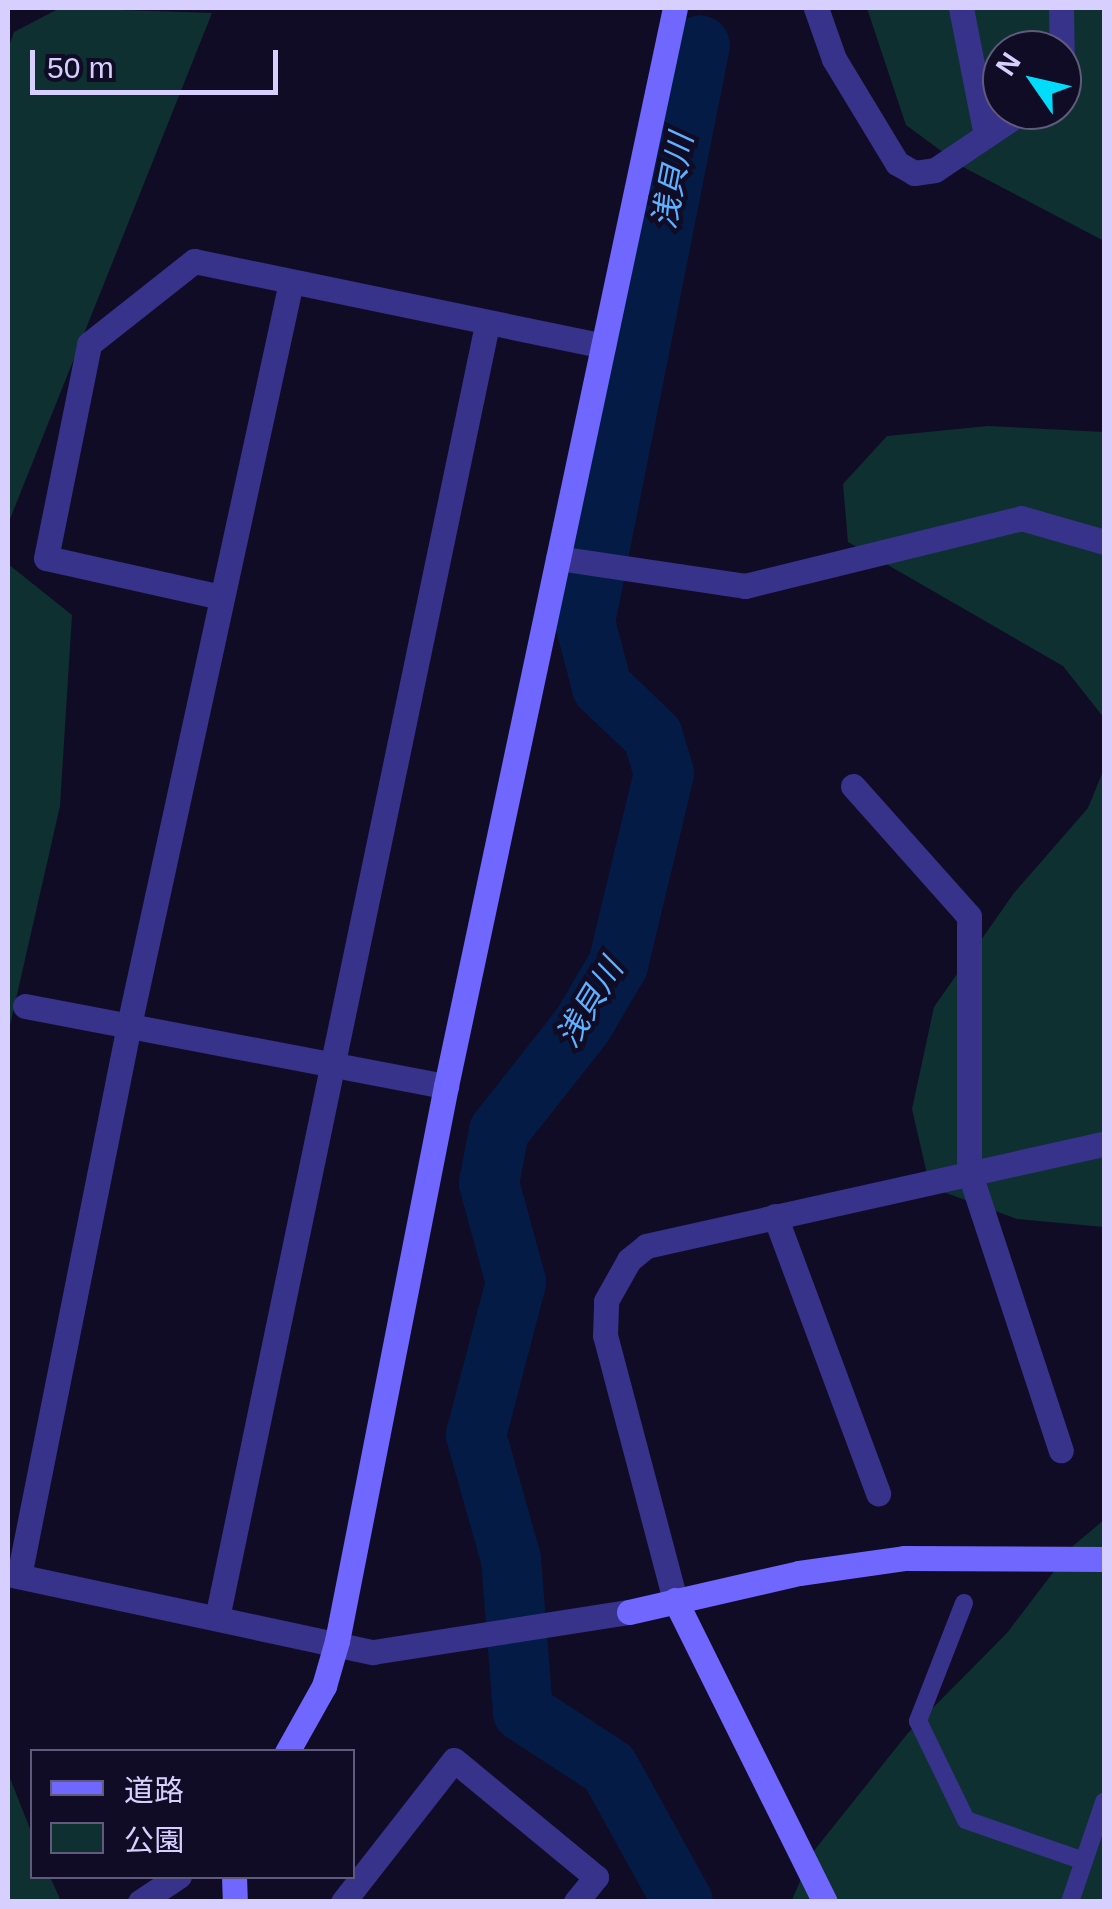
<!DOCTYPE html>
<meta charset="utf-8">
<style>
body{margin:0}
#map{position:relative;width:1112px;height:1909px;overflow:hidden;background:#110c25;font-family:Arial,"Noto Sans JP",sans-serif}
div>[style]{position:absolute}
.green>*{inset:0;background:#0e3030}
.river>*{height:60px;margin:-30px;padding:0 30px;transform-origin:30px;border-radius:30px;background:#041b46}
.lane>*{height:18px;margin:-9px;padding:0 9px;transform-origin:9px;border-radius:9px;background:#37328a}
.street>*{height:25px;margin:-12.5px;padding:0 12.5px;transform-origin:12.5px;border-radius:12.5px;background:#37328a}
.secondary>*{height:25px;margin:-12.5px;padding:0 12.5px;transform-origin:12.5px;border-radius:12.5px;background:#6f67ff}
span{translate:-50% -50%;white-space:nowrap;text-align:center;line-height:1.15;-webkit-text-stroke:9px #110c25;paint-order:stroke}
.water-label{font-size:32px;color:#5eb1ff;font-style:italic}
.frame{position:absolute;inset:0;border:10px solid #d7d0ff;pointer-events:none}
.legend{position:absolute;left:30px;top:1749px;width:325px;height:130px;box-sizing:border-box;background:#110c25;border:2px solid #605a7c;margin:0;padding:12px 18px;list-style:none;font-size:30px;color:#d7d0ff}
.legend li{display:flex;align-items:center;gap:20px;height:50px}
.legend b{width:50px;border:2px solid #605a7c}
.north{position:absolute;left:982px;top:30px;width:100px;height:100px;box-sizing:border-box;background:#110c25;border:2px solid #605a7c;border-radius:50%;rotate:304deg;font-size:28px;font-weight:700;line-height:40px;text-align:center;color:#d7d0ff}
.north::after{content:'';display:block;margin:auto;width:35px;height:45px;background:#00dcfb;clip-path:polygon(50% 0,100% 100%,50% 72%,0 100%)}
.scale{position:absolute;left:30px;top:50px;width:248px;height:45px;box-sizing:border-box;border:5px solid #d7d0ff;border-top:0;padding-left:12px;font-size:30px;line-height:35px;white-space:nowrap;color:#d7d0ff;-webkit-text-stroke:8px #110c25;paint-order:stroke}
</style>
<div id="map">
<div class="green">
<i style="clip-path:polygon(60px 8px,212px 13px,8px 524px,8px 49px,14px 32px)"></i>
<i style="clip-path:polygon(evenodd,867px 8px,1104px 8px,1104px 241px,963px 167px,906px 125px,867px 8px,1002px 50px,1062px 50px,1062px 110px,1002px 110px,1002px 50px)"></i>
<i style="clip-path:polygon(988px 426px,1104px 432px,1104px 718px,1063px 666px,848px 542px,843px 484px,887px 436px)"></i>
<i style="clip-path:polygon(8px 564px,72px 615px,60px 806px,8px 1034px)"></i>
<i style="clip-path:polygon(1104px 769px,1104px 1227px,1017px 1219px,930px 1187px,912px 1109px,934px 1007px,1014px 893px,1088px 808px)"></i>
<i style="clip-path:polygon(1104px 1520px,1104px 1901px,791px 1902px,813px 1852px,908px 1733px,1007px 1633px,1074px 1545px)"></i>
<i style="clip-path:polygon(8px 1773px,32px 1834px,32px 1876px,50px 1877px,61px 1901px,8px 1901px)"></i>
</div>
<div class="river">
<i style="left:683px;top:1902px;width:153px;rotate:-118.9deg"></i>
<i style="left:609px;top:1768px;width:103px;rotate:-146.9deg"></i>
<i style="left:523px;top:1712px;width:153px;rotate:-94.5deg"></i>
<i style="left:511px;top:1559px;width:129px;rotate:-105.8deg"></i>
<i style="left:476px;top:1435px;width:158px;rotate:-75.3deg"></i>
<i style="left:516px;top:1282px;width:103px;rotate:-105.3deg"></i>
<i style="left:489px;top:1183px;width:53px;rotate:-79.1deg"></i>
<i style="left:499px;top:1131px;width:134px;rotate:-51.7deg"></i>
<i style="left:582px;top:1026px;width:71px;rotate:-59.5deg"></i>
<i style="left:618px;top:965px;width:197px;rotate:-76.5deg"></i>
<i style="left:664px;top:773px;width:39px;rotate:-107deg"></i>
<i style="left:653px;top:736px;width:71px;rotate:-136.1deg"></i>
<i style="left:602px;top:687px;width:67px;rotate:-104.7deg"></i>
<i style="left:585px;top:622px;width:588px;rotate:-78.73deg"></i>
</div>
<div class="lane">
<i style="left:964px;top:1603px;width:127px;rotate:111.3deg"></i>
<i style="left:918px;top:1721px;width:110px;rotate:64.1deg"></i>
<i style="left:966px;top:1820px;width:125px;rotate:19.2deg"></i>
<i style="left:1070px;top:1902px;width:106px;rotate:-71.2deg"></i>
</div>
<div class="street">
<i style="left:816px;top:8px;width:54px;rotate:70.6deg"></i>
<i style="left:834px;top:59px;width:122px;rotate:58.8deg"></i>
<i style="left:897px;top:163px;width:20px;rotate:30deg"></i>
<i style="left:914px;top:173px;width:21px;rotate:-8deg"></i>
<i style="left:935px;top:170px;width:107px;rotate:-34deg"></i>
<i style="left:961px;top:8px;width:130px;rotate:78.9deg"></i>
<i style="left:1061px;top:8px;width:58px;rotate:89deg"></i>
<i style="left:558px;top:558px;width:189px;rotate:8.5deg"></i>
<i style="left:745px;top:586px;width:284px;rotate:-13.8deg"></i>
<i style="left:1021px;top:518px;width:86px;rotate:16.1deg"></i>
<i style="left:221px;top:597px;width:179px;rotate:-167.4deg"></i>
<i style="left:46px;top:558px;width:218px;rotate:-78.6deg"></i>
<i style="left:89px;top:344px;width:134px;rotate:-38.3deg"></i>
<i style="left:194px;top:261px;width:418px;rotate:11.7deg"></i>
<i style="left:853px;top:786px;width:174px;rotate:48.3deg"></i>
<i style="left:969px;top:916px;width:255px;rotate:90deg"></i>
<i style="left:969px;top:1171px;width:294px;rotate:71.8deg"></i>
<i style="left:25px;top:1006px;width:429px;rotate:10.8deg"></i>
<i style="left:775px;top:1216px;width:296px;rotate:69.6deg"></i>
<i style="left:8px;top:1574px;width:373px;rotate:12.1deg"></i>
<i style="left:373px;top:1652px;width:259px;rotate:-8.9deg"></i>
<i style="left:19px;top:1576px;width:562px;rotate:-78.71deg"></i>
<i style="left:129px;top:1025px;width:760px;rotate:-77.7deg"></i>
<i style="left:675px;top:1600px;width:274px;rotate:-104.8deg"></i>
<i style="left:605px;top:1335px;width:34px;rotate:-88deg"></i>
<i style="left:606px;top:1301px;width:47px;rotate:-60.7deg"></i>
<i style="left:629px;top:1260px;width:22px;rotate:-39deg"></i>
<i style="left:646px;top:1246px;width:469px;rotate:-12.6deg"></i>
<i style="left:217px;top:1618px;width:1321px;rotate:-78.21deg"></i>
<i style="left:140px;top:1902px;width:47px;rotate:-33.7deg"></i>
<i style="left:343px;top:1902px;width:180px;rotate:-52deg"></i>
<i style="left:454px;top:1760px;width:184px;rotate:39.5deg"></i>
<i style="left:596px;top:1877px;width:32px;rotate:129deg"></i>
</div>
<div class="secondary">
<i style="left:675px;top:1600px;width:337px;rotate:63.6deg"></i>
<i style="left:629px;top:1612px;width:174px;rotate:-12.9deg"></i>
<i style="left:799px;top:1573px;width:106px;rotate:-8.1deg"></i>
<i style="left:904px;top:1558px;width:200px;rotate:0.3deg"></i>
<i style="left:287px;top:1752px;width:76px;rotate:-60.7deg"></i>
<i style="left:324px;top:1686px;width:47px;rotate:-73.9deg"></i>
<i style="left:337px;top:1641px;width:566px;rotate:-78.89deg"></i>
<i style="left:446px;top:1086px;width:1102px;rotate:-78.01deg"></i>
<i style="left:234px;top:1876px;width:26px;rotate:88deg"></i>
</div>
<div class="water-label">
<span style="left:673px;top:181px;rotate:-79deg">浅貝川</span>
<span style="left:590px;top:1003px;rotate:-59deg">浅貝川</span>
</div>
<div class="frame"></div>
<ul class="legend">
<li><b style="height:12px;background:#6f67ff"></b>道路</li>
<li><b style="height:28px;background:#0e3030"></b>公園</li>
</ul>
<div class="north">N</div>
<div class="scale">50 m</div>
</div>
